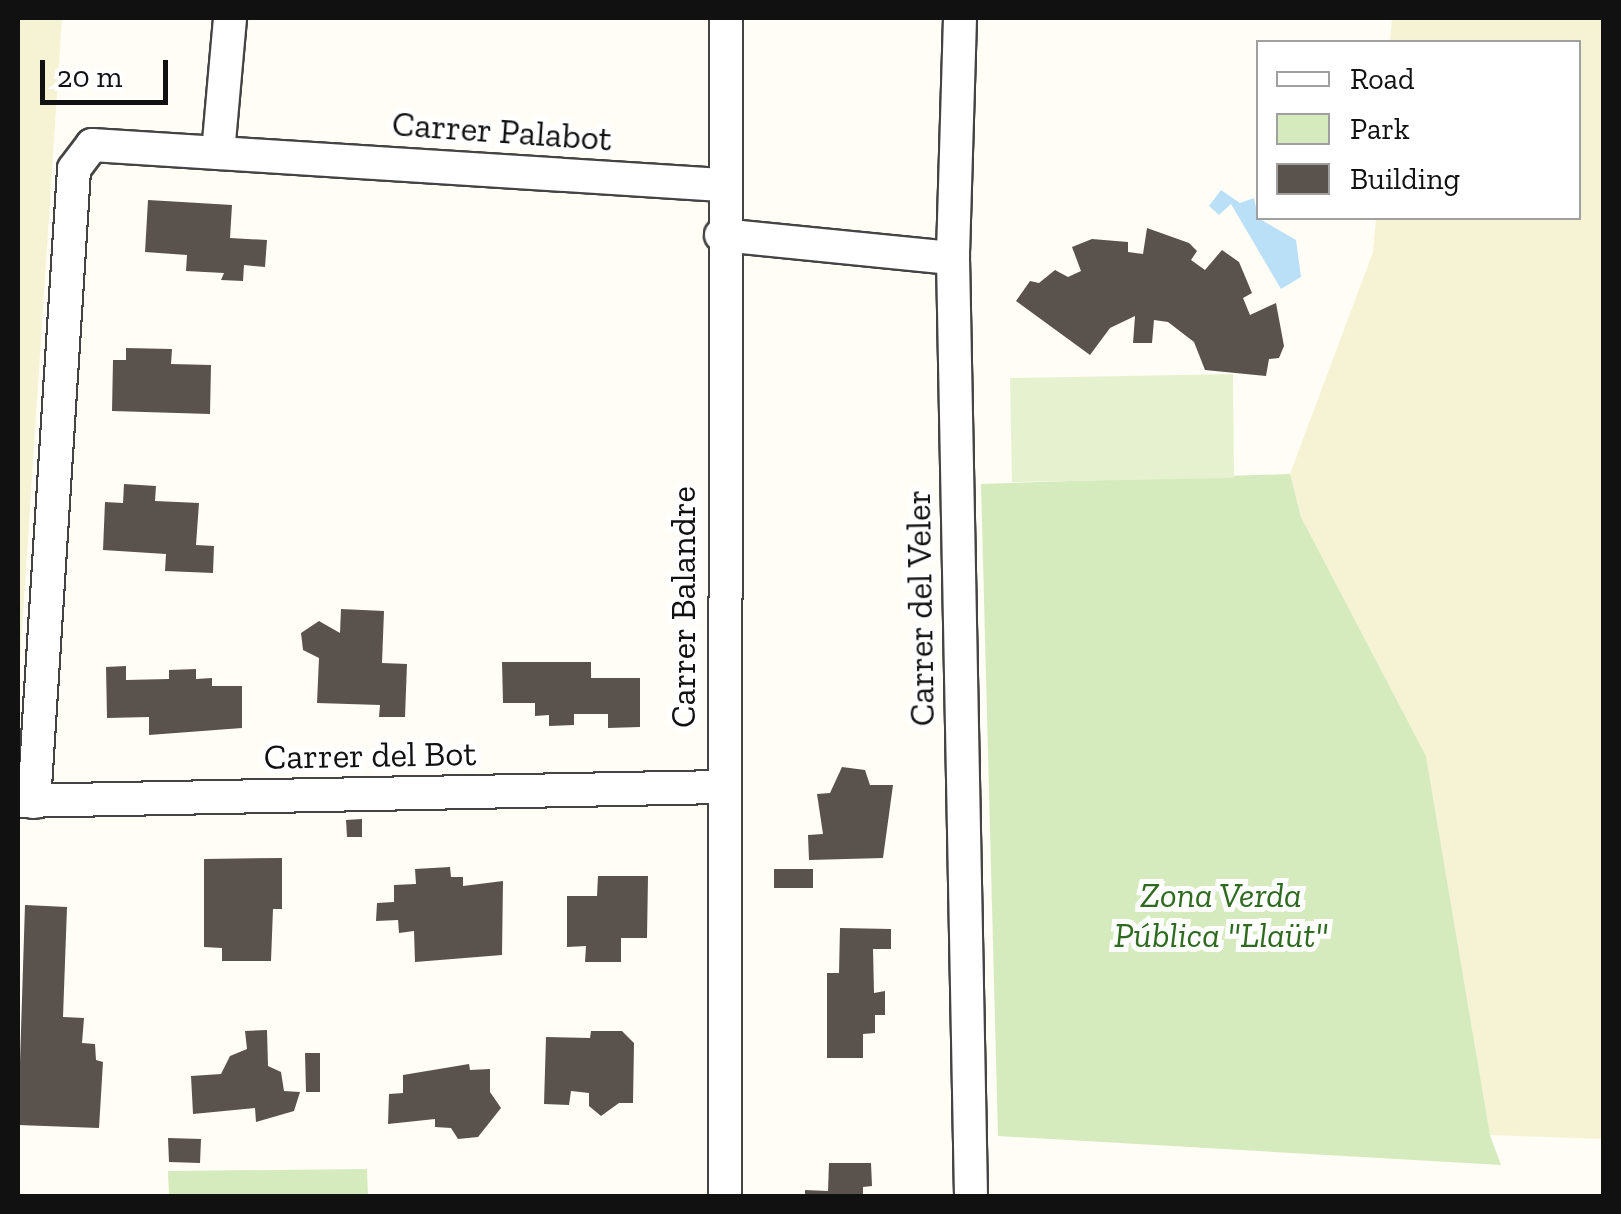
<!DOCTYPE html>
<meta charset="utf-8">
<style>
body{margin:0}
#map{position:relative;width:1621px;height:1214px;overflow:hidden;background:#fffdf5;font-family:"Zilla Slab",serif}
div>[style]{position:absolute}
.farmland>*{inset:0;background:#f6f3d4}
.green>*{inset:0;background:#d5ebbd}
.pitch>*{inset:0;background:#e6f2cf}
.water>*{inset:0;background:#b9e0f7}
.building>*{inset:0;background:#5a524d}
.roads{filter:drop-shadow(2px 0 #444) drop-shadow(-2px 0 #444) drop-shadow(0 2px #444) drop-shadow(0 -2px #444)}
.minor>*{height:32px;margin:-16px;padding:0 16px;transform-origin:16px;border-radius:16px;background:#fff}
span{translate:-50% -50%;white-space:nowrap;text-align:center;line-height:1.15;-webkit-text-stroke:10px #fff;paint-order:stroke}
.street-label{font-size:35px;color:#111}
.park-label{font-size:35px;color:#2f6b1f;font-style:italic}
.frame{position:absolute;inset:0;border:20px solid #111;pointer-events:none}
.legend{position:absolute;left:1256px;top:40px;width:325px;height:180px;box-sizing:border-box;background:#fff;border:2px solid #a0a0a0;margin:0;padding:12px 18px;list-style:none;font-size:30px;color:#111}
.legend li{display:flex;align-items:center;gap:20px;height:50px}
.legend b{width:50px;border:2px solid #a0a0a0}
.scale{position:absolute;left:40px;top:60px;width:128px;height:45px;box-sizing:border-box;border:5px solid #111;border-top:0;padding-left:12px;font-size:30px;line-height:35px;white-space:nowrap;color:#111;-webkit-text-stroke:8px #fff;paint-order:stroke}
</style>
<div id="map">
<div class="farmland">
<i style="clip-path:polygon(18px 18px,62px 18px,18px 691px)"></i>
<i style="clip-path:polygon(1392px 18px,1603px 18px,1603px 1139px,1490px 1135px,1426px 756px,1301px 517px,1290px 474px,1373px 252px,1376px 218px,1578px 218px,1578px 42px,1390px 42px)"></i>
</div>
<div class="green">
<i style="clip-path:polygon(1290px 474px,1301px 517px,1426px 756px,1490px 1135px,1501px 1165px,998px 1136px,981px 484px)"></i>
<i style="clip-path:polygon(367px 1169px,368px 1196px,169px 1196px,168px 1171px)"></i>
</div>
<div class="pitch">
<i style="clip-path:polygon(1233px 374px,1234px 478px,1012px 482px,1010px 378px)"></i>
</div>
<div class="water">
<i style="clip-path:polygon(1221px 190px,1240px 203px,1254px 198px,1258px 218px,1296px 240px,1301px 277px,1281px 289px,1231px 204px,1219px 215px,1209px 206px)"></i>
</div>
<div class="building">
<i style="clip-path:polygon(148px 200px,232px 205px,230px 238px,267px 240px,265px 267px,244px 265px,243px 281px,221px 280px,224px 273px,186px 271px,187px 255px,145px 252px)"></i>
<i style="clip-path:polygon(1147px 228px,1189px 243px,1197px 251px,1191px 260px,1205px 270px,1222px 250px,1239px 262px,1252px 293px,1243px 298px,1250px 315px,1276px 303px,1284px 346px,1279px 358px,1269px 359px,1266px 376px,1205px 370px,1194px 342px,1168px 322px,1154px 320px,1152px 343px,1133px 343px,1135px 316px,1110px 328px,1090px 355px,1016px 301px,1030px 281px,1039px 283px,1055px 270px,1068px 277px,1081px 271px,1072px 247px,1092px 239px,1128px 242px,1128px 252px,1143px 254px)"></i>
<i style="clip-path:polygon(126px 348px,172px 349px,171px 364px,211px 365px,210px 414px,112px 411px,113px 360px,126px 360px)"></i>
<i style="clip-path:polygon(124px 484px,156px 486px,155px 501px,199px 503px,196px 545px,214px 546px,213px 573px,165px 571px,166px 554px,103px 550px,105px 502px,123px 503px)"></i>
<i style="clip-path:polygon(341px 609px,384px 611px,382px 663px,407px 664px,405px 717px,379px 717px,380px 705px,317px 703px,319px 658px,303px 650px,301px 633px,319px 621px,340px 633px)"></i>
<i style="clip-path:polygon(502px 662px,591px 662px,591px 678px,640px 678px,640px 727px,608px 728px,608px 714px,574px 714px,574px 725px,549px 726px,549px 715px,535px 716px,535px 703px,503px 703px)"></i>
<i style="clip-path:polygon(126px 666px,126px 680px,169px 679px,169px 670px,196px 669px,196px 679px,212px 678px,212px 686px,242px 686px,242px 728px,149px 735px,149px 717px,107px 718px,106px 667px)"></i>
<i style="clip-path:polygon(842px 767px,865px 770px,870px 785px,893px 785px,883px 858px,809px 860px,808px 835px,823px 834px,817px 794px,830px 793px)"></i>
<i style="clip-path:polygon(362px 819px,362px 837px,347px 837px,346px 820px)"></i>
<i style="clip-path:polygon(282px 858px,282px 909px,273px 909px,271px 961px,222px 961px,222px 948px,204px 947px,204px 859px)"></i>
<i style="clip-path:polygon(450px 867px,451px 877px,463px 877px,463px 886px,503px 881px,502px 955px,415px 962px,414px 931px,399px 933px,398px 920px,376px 921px,377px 903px,394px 902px,394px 885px,416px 884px,415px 869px)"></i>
<i style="clip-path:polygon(774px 869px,813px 869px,813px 888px,774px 888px)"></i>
<i style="clip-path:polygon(598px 876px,648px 876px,647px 938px,621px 938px,621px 962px,585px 962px,586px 946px,567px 947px,567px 896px,597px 896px)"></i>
<i style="clip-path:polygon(25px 905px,67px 907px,63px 1017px,84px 1018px,82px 1043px,95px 1044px,96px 1060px,103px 1062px,99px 1128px,18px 1125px)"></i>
<i style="clip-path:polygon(840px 928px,891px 929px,891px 949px,873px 949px,874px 993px,885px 991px,885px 1015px,875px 1015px,875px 1033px,863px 1034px,863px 1058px,827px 1058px,827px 973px,839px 973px)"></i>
<i style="clip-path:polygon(267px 1030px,268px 1066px,281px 1072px,284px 1091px,300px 1092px,294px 1111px,256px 1122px,255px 1108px,193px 1114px,191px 1076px,221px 1074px,230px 1056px,247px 1049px,245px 1031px)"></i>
<i style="clip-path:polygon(591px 1031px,622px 1031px,634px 1043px,633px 1103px,619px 1103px,601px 1116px,589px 1106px,589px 1093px,571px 1091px,569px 1105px,544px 1104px,546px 1037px,590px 1038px)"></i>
<i style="clip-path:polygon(305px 1053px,320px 1053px,320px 1092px,306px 1092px)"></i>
<i style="clip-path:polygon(469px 1064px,470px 1070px,490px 1069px,490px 1092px,501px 1108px,478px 1137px,458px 1139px,451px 1128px,435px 1127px,435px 1119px,388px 1124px,389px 1094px,403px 1093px,403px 1075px)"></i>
<i style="clip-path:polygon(168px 1138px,201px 1139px,200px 1163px,169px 1162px)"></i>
<i style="clip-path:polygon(829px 1163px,871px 1163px,872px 1186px,863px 1187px,863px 1196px,805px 1196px,805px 1190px,828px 1191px)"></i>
</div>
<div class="roads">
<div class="minor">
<i style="left:960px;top:18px;width:240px;rotate:91.7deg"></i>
<i style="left:953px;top:258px;width:938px;rotate:88.9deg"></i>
<i style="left:218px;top:153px;width:136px;rotate:-84.9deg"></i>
<i style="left:721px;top:235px;width:233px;rotate:5.7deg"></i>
<i style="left:18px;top:801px;width:706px;rotate:-1.14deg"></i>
<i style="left:34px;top:802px;width:634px;rotate:-86.38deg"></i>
<i style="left:74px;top:169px;width:30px;rotate:-53deg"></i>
<i style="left:92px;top:145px;width:631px;rotate:3.63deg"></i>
<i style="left:725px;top:1196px;width:1178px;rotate:-89.95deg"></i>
</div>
</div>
<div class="street-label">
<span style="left:502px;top:131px;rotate:4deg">Carrer Palabot</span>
<span style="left:683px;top:607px;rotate:-90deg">Carrer Balandre</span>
<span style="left:920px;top:608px;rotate:-91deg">Carrer del Veler</span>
<span style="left:370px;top:755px;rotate:-1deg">Carrer del Bot</span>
</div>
<div class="park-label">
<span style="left:1221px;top:915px">Zona Verda<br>Pública "Llaüt"</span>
</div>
<div class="frame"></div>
<ul class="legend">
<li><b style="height:12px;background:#fff"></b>Road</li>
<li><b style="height:28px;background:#d5ebbd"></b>Park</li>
<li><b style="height:28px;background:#5a524d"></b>Building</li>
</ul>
<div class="scale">20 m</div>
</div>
